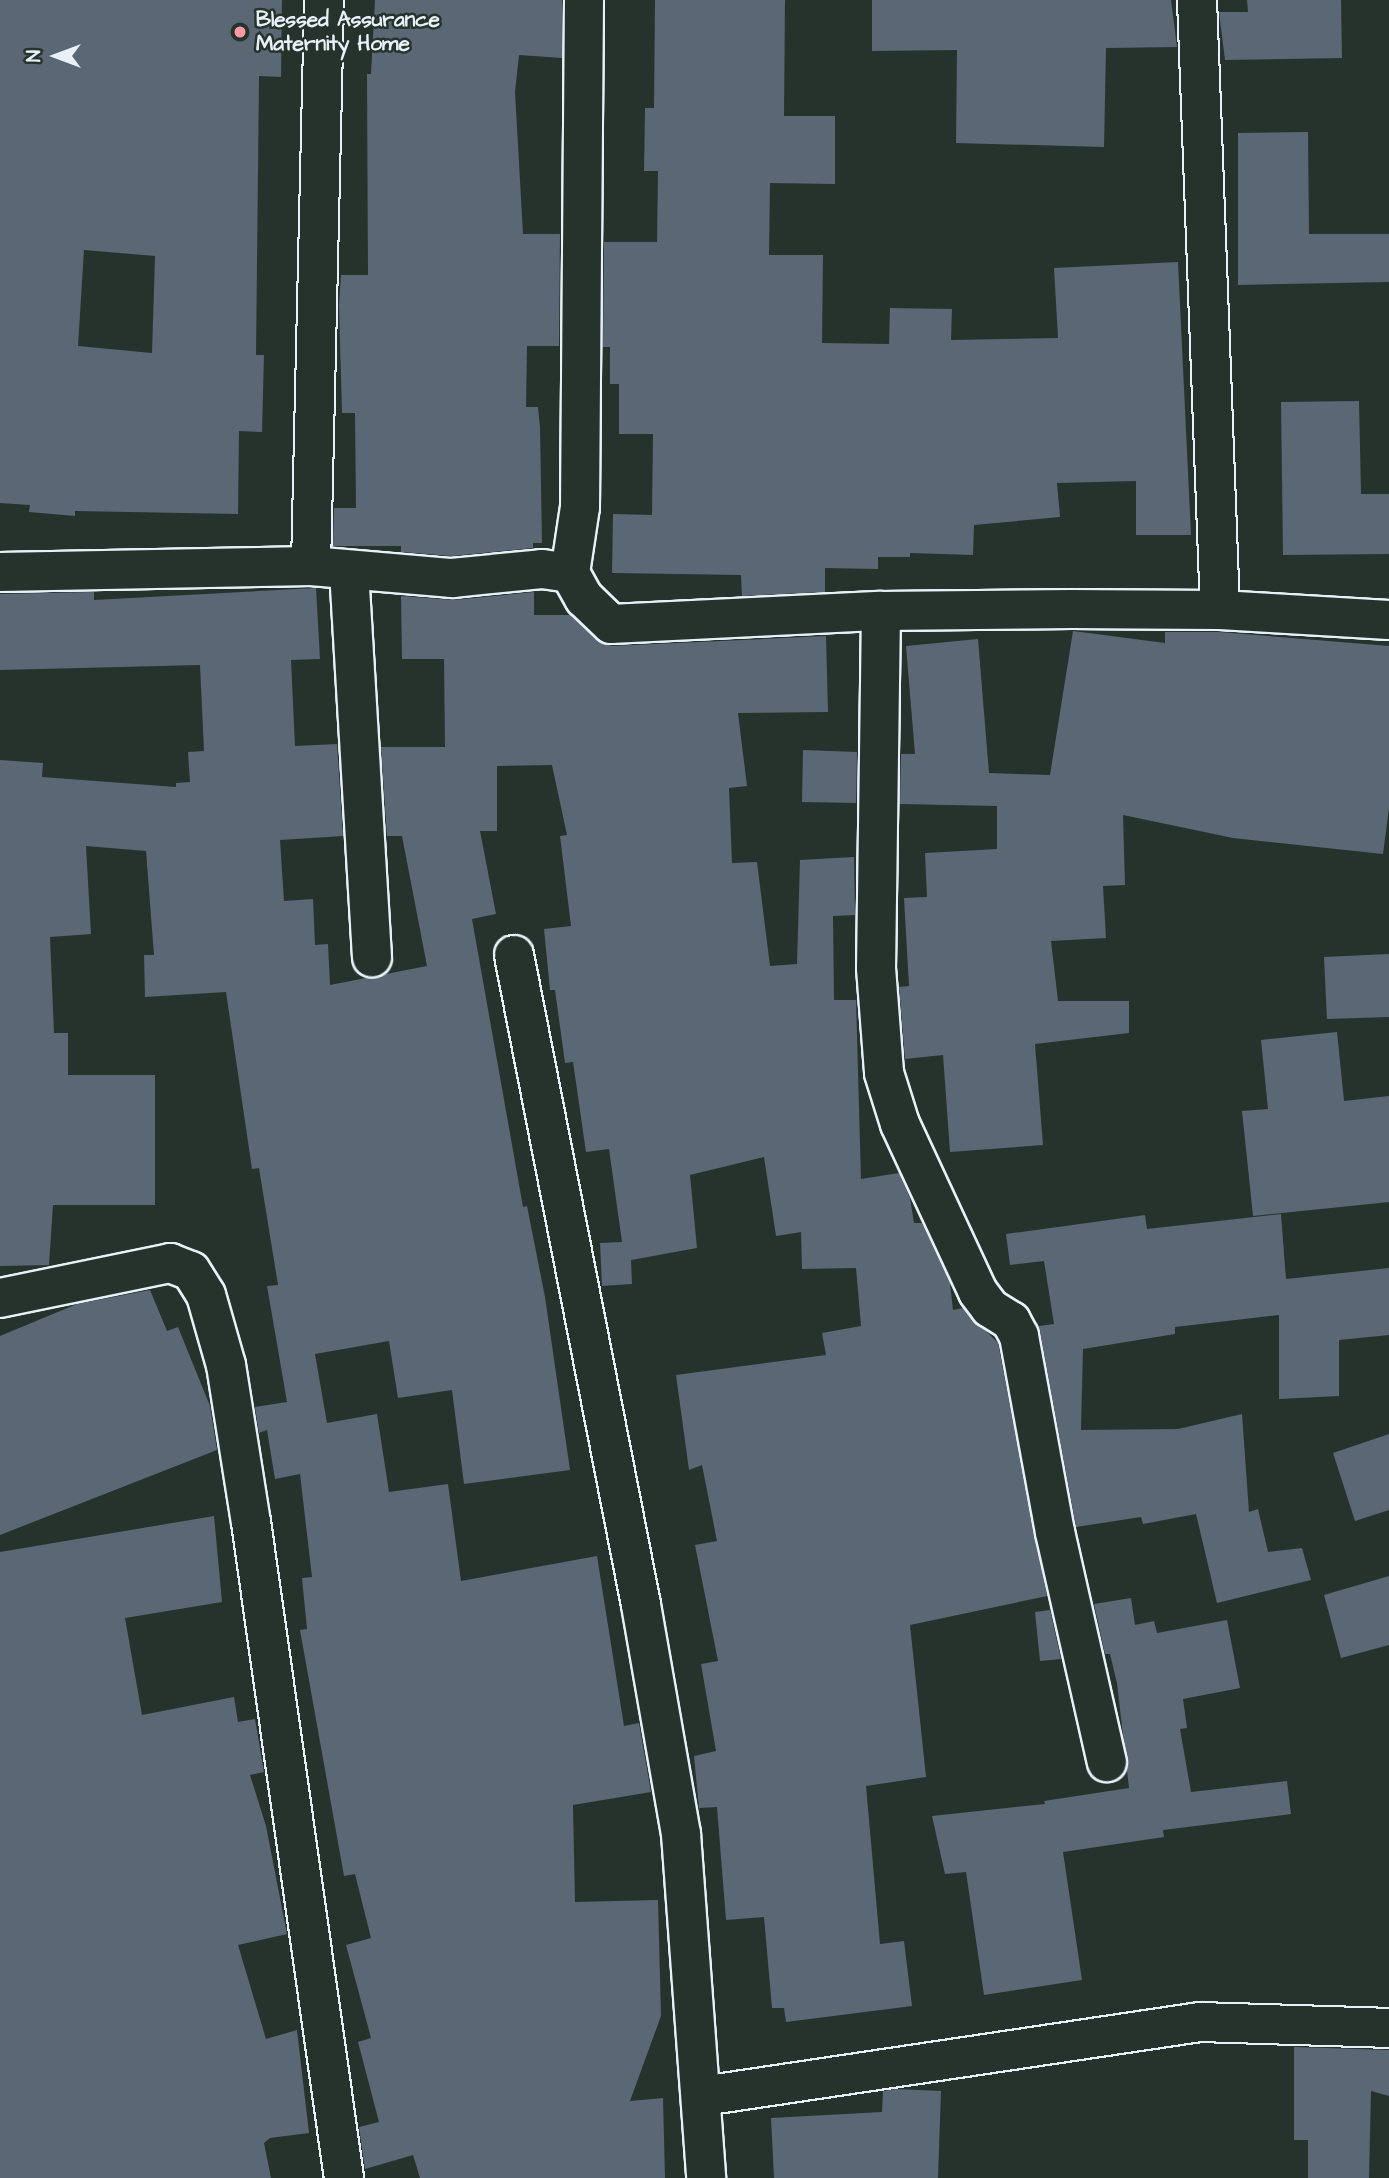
<!DOCTYPE html>
<style>
body{margin:0}
#map{position:relative;width:1389px;height:2178px;overflow:hidden;background:#26332d;font-family:"Architects Daughter",sans-serif}
div>[style]{position:absolute}
.building>*{inset:0;background:#5a6774}
.roads{filter:drop-shadow(2px 0 #e8f1f8) drop-shadow(-2px 0 #e8f1f8) drop-shadow(0 2px #e8f1f8) drop-shadow(0 -2px #e8f1f8)}
.minor>*{height:38px;margin:-19px;padding:0 19px;transform-origin:19px;border-radius:19px;background:#26332d}
.dots>*{width:19px;height:19px;translate:-50% -50%;box-sizing:border-box;border:4px solid #26332d;border-radius:50%}
span{translate:-50% -50%;white-space:nowrap;text-align:center;line-height:1.15;-webkit-text-stroke:5px #26332d;paint-order:stroke}
.poi-label{font-size:21px;color:#e8f1f8;font-weight:700}
.left{translate:0 -50%;text-align:left}
.north{position:absolute;left:21px;top:21px;width:70px;height:70px;-webkit-text-stroke:5px #26332d;paint-order:stroke;rotate:270deg;font-size:19px;font-weight:700;line-height:28px;text-align:center;color:#e8f1f8}
.north::after{content:'';display:block;margin:auto;width:24px;height:32px;background:#e8f1f8;clip-path:polygon(50% 0,100% 100%,50% 72%,0 100%)}
</style>
<div id="map">
<div class="building">
<i style="clip-path:polygon(evenodd,0 0,282px 0,281px 77px,259px 76px,256px 355px,264px 355px,262px 432px,239px 431px,238px 514px,75px 511px,75px 516px,29px 512px,30px 505px,0 503px,0 0,84px 250px,155px 256px,152px 353px,78px 346px,84px 250px)"></i>
<i style="clip-path:polygon(375px 0,562px 0,562px 58px,519px 55px,515px 92px,523px 234px,560px 234px,559px 346px,527px 346px,526px 407px,538px 407px,540px 427px,542px 543px,533px 543px,533px 548px,452px 556px,401px 552px,401px 546px,333px 546px,334px 508px,356px 508px,355px 413px,342px 413px,339px 305px,341px 275px,368px 275px,367px 74px,371px 74px)"></i>
<i style="clip-path:polygon(655px 0,785px 0,784px 116px,835px 116px,835px 184px,770px 183px,769px 255px,823px 255px,822px 343px,889px 344px,890px 308px,952px 309px,951px 340px,1058px 338px,1054px 268px,1178px 262px,1191px 535px,1136px 535px,1136px 481px,1057px 483px,1060px 517px,974px 525px,973px 555px,910px 553px,910px 557px,878px 557px,878px 569px,825px 568px,825px 592px,742px 596px,741px 575px,612px 573px,613px 514px,652px 515px,653px 434px,619px 434px,619px 384px,610px 384px,610px 347px,603px 347px,604px 242px,657px 242px,658px 171px,644px 171px,645px 108px,654px 108px)"></i>
<i style="clip-path:polygon(872px 0,1171px 0,1177px 47px,1106px 48px,1104px 147px,956px 143px,957px 50px,872px 51px)"></i>
<i style="clip-path:polygon(1247px 0,1341px 0,1342px 58px,1225px 60px,1219px 12px,1248px 12px)"></i>
<i style="clip-path:polygon(1308px 132px,1309px 234px,1389px 234px,1389px 282px,1238px 285px,1238px 133px)"></i>
<i style="clip-path:polygon(1359px 401px,1361px 494px,1389px 494px,1389px 554px,1283px 555px,1281px 402px)"></i>
<i style="clip-path:polygon(316px 588px,320px 659px,291px 660px,295px 746px,337px 744px,343px 836px,280px 840px,284px 901px,313px 899px,315px 945px,328px 944px,330px 985px,427px 966px,402px 836px,387px 836px,381px 747px,445px 747px,444px 659px,402px 659px,401px 596px,454px 600px,534px 592px,534px 615px,571px 615px,596px 640px,612px 646px,826px 636px,828px 712px,738px 713px,747px 786px,729px 788px,732px 863px,757px 862px,770px 966px,797px 964px,800px 860px,854px 857px,855px 915px,833px 916px,834px 1000px,856px 1000px,861px 1179px,899px 1173px,910px 1198px,914px 1223px,922px 1223px,950px 1283px,953px 1310px,963px 1308px,998px 1343px,1047px 1596px,910px 1625px,926px 1777px,866px 1786px,880px 1944px,904px 1941px,912px 2006px,786px 2022px,784px 2008px,772px 2008px,764px 1917px,726px 1920px,717px 1807px,699px 1808px,694px 1756px,716px 1751px,701px 1664px,718px 1661px,695px 1545px,717px 1541px,702px 1465px,689px 1470px,676px 1375px,826px 1355px,822px 1333px,861px 1326px,856px 1268px,802px 1269px,801px 1232px,776px 1236px,764px 1157px,690px 1175px,697px 1248px,631px 1260px,632px 1284px,602px 1286px,600px 1243px,622px 1242px,609px 1149px,586px 1152px,573px 1062px,565px 1063px,555px 990px,550px 990px,544px 929px,571px 926px,560px 836px,567px 835px,552px 765px,497px 766px,497px 831px,480px 831px,496px 914px,472px 919px,523px 1207px,527px 1206px,545px 1297px,570px 1470px,464px 1484px,452px 1390px,398px 1398px,389px 1341px,315px 1354px,327px 1423px,377px 1414px,389px 1492px,448px 1484px,461px 1581px,597px 1556px,624px 1726px,639px 1723px,651px 1792px,573px 1805px,575px 1902px,658px 1900px,661px 2016px,630px 2101px,663px 2098px,665px 2178px,420px 2178px,413px 2155px,365px 2169px,359px 2127px,379px 2122px,358px 2042px,371px 2038px,346px 1945px,371px 1938px,355px 1874px,344px 1876px,300px 1630px,307px 1629px,302px 1578px,312px 1577px,300px 1474px,275px 1479px,267px 1430px,259px 1433px,255px 1407px,287px 1402px,267px 1286px,278px 1285px,259px 1168px,252px 1169px,226px 992px,145px 997px,144px 955px,154px 955px,146px 851px,86px 846px,91px 934px,50px 937px,54px 1033px,68px 1033px,68px 1075px,155px 1075px,155px 1205px,53px 1205px,49px 1265px,0 1266px,0 760px,43px 763px,42px 777px,176px 787px,176px 783px,190px 782px,188px 752px,204px 751px,200px 665px,0 670px,0 594px,94px 592px,94px 600px)"></i>
<i style="clip-path:polygon(1073px 631px,1165px 643px,1165px 632px,1219px 632px,1389px 646px,1389px 808px,1383px 854px,1233px 838px,1123px 815px,1125px 885px,1103px 886px,1106px 938px,1051px 941px,1058px 1001px,1129px 1001px,1129px 1033px,1035px 1044px,1043px 1145px,950px 1152px,943px 1055px,905px 1059px,899px 987px,909px 986px,904px 898px,927px 897px,925px 853px,997px 849px,997px 806px,900px 804px,901px 754px,915px 754px,906px 646px,978px 639px,989px 773px,1050px 775px)"></i>
<i style="clip-path:polygon(803px 750px,857px 752px,856px 803px,802px 802px)"></i>
<i style="clip-path:polygon(1389px 954px,1389px 1017px,1327px 1019px,1324px 957px)"></i>
<i style="clip-path:polygon(1337px 1032px,1344px 1101px,1389px 1096px,1389px 1202px,1253px 1216px,1242px 1111px,1268px 1109px,1261px 1040px)"></i>
<i style="clip-path:polygon(1281px 1214px,1286px 1279px,1389px 1268px,1389px 1335px,1339px 1340px,1339px 1396px,1279px 1399px,1279px 1315px,1175px 1327px,1175px 1334px,1083px 1349px,1081px 1430px,1178px 1429px,1242px 1414px,1249px 1512px,1258px 1509px,1268px 1552px,1302px 1548px,1311px 1580px,1217px 1603px,1196px 1514px,1143px 1524px,1141px 1517px,1076px 1527px,1039px 1326px,1054px 1324px,1044px 1261px,1010px 1265px,1006px 1234px,1145px 1215px,1147px 1229px)"></i>
<i style="clip-path:polygon(150px 1290px,167px 1331px,178px 1327px,210px 1406px,217px 1450px,0 1535px,0 1336px,77px 1304px)"></i>
<i style="clip-path:polygon(1389px 1434px,1389px 1510px,1355px 1521px,1333px 1453px)"></i>
<i style="clip-path:polygon(214px 1516px,222px 1602px,125px 1618px,142px 1715px,234px 1697px,238px 1722px,255px 1719px,264px 1772px,250px 1775px,266px 1826px,287px 1934px,238px 1945px,266px 2039px,297px 2030px,309px 2133px,270px 2138px,264px 2143px,271px 2178px,0 2178px,0 1552px)"></i>
<i style="clip-path:polygon(1389px 1576px,1389px 1645px,1341px 1658px,1324px 1595px)"></i>
<i style="clip-path:polygon(1131px 1598px,1135px 1625px,1154px 1621px,1157px 1633px,1227px 1620px,1240px 1688px,1183px 1699px,1187px 1728px,1180px 1729px,1191px 1792px,1287px 1781px,1291px 1814px,1163px 1830px,1164px 1837px,1063px 1852px,1082px 1980px,984px 1995px,966px 1872px,945px 1874px,932px 1816px,1045px 1804px,1044px 1801px,1129px 1788px,1117px 1683px,1110px 1654px,1105px 1654px,1094px 1604px)"></i>
<i style="clip-path:polygon(1050px 1610px,1061px 1659px,1040px 1661px,1035px 1612px)"></i>
<i style="clip-path:polygon(1294px 2047px,1389px 2050px,1389px 2096px,1371px 2091px,1369px 2178px,1308px 2178px,1308px 2140px,1294px 2140px)"></i>
<i style="clip-path:polygon(896px 2089px,941px 2091px,938px 2178px,774px 2178px,771px 2118px,882px 2112px,883px 2091px)"></i>
</div>
<div class="roads">
<div class="minor">
<i style="left:1197px;top:0;width:610px;rotate:87.84deg"></i>
<i style="left:311px;top:566px;width:566px;rotate:-88.68deg"></i>
<i style="left:349px;top:570px;width:388px;rotate:86.6deg"></i>
<i style="left:0;top:572px;width:311px;rotate:-1.1deg"></i>
<i style="left:311px;top:566px;width:142px;rotate:4.9deg"></i>
<i style="left:452px;top:578px;width:90px;rotate:-5.7deg"></i>
<i style="left:542px;top:569px;width:28px;rotate:8deg"></i>
<i style="left:570px;top:573px;width:29px;rotate:61deg"></i>
<i style="left:584px;top:598px;width:37px;rotate:44deg"></i>
<i style="left:611px;top:624px;width:270px;rotate:-2.8deg"></i>
<i style="left:881px;top:611px;width:191px;rotate:-0.6deg"></i>
<i style="left:1072px;top:609px;width:148px;rotate:0.4deg"></i>
<i style="left:1220px;top:610px;width:169px;rotate:3.4deg"></i>
<i style="left:570px;top:573px;width:67px;rotate:-81.4deg"></i>
<i style="left:580px;top:507px;width:507px;rotate:-89.55deg"></i>
<i style="left:881px;top:611px;width:357px;rotate:90.8deg"></i>
<i style="left:876px;top:968px;width:105px;rotate:85.6deg"></i>
<i style="left:884px;top:1073px;width:53px;rotate:72.6deg"></i>
<i style="left:900px;top:1124px;width:185px;rotate:65.1deg"></i>
<i style="left:978px;top:1292px;width:20px;rotate:53deg"></i>
<i style="left:990px;top:1308px;width:25px;rotate:32deg"></i>
<i style="left:1011px;top:1321px;width:17px;rotate:62deg"></i>
<i style="left:1019px;top:1336px;width:199px;rotate:79.6deg"></i>
<i style="left:1055px;top:1532px;width:236px;rotate:77.3deg"></i>
<i style="left:514px;top:955px;width:662px;rotate:78.94deg"></i>
<i style="left:641px;top:1605px;width:232px;rotate:80.1deg"></i>
<i style="left:681px;top:1834px;width:345px;rotate:85.8deg"></i>
<i style="left:0;top:1298px;width:174px;rotate:-11.6deg"></i>
<i style="left:170px;top:1263px;width:22px;rotate:21deg"></i>
<i style="left:191px;top:1271px;width:28px;rotate:58deg"></i>
<i style="left:206px;top:1295px;width:73px;rotate:74.1deg"></i>
<i style="left:226px;top:1365px;width:159px;rotate:81deg"></i>
<i style="left:251px;top:1522px;width:663px;rotate:81.93deg"></i>
<i style="left:703px;top:2096px;width:502px;rotate:-8.47deg"></i>
<i style="left:1200px;top:2022px;width:189px;rotate:1.8deg"></i>
</div>
</div>
<div class="dots">
<i style="left:240px;top:32px;background:#ff9aa2"></i>
</div>
<div class="poi-label">
<span class="left" style="left:256px;top:32px">Blessed Assurance<br>Maternity Home</span>
</div>
<div class="north">N</div>
</div>
